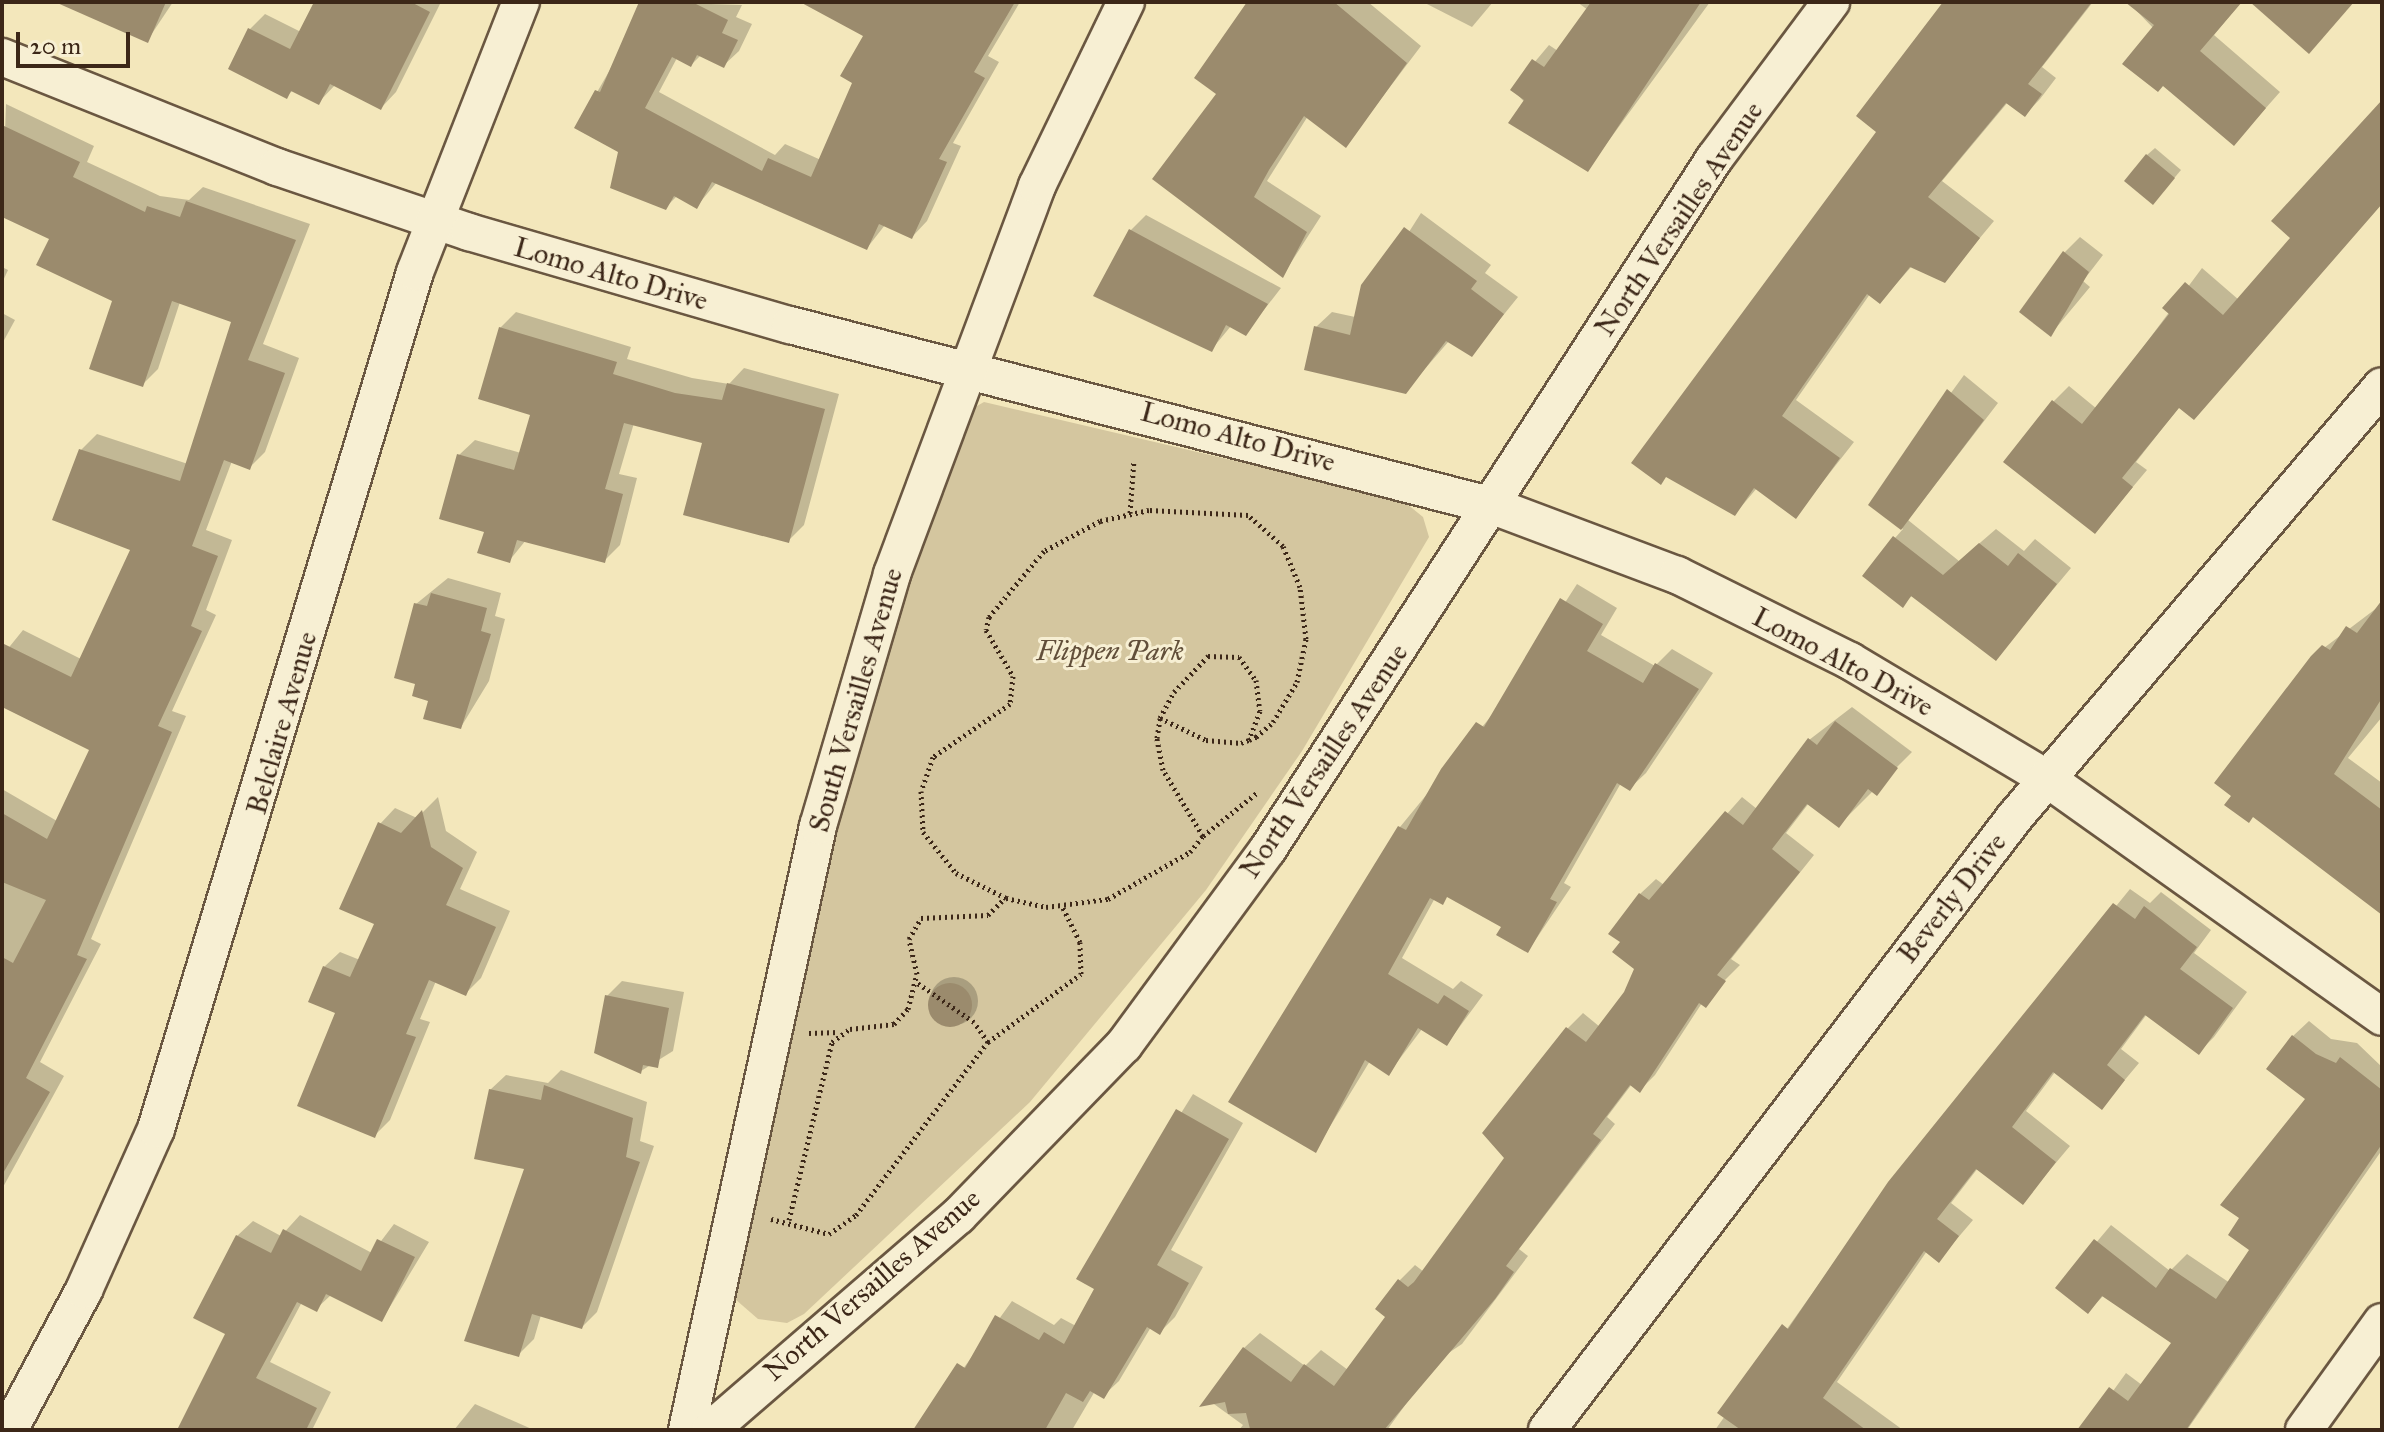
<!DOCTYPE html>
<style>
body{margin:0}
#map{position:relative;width:2384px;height:1432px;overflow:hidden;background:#f3e7bb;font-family:"IM FELL Great Primer",serif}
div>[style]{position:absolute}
.green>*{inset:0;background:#d4c69f}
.shadow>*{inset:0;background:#0003}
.round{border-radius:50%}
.building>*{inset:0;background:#9b8b6d}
.path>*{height:5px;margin-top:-2.5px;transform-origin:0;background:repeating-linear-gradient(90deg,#3c2718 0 2px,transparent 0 6px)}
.roads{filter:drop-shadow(2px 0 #6a5741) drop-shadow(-2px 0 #6a5741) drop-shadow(0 2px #6a5741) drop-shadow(0 -2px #6a5741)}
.minor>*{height:36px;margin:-18px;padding:0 18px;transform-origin:18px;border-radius:18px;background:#f7efd3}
span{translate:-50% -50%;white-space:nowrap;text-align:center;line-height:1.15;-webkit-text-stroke:6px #f7efd3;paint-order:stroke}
.street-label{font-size:28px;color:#3c2718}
.park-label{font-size:28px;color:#624f3a;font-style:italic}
.frame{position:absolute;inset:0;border:4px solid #3c2718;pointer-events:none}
.scale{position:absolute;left:16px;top:32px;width:114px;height:36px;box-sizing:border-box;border:4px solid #3c2718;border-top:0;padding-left:10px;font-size:24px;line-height:28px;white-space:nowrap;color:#3c2718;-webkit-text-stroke:6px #f7efd3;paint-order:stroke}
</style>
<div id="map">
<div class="green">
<i style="clip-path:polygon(984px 402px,1402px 500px,1423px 517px,1429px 537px,1302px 751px,1206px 890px,1030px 1102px,804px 1314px,787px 1323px,758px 1319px,735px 1299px,731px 1283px,856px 749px,968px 411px)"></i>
</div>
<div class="shadow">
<i style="clip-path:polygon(60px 2px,173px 2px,147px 41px)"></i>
<i style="clip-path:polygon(316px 2px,441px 2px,396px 92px,381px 108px,336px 84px,318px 103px,293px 90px,286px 97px,250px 29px,265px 14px,301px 32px)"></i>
<i style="clip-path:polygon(649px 2px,742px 5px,736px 17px,752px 24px,739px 51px,723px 66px,701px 55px,691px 65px,677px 58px,659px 92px,775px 155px,785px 144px,821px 160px,899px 53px,826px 2px,1020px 2px,988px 56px,999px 62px,953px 143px,961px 146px,927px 221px,912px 237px,885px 225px,867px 248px,717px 182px,697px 206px,677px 196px,665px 208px,620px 151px,577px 127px)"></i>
<i style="clip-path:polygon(1247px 2px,1368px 2px,1421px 46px,1346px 145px,1308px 116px,1267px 181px,1321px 216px,1283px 275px,1155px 178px,1218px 94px)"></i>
<i style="clip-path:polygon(1423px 2px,1493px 2px,1472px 27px)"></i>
<i style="clip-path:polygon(1577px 2px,1710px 2px,1588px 169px,1512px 89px,1549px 45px,1558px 51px,1588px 10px)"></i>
<i style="clip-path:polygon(1946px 2px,2093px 2px,2042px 67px,2056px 78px,2040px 99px,2025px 115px,2008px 102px,1942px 181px,1994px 221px,1944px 281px,1912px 266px,1880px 302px,1870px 294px,1796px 400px,1854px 442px,1796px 516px,1757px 488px,1735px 514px,1879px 132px)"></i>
<i style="clip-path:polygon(2128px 2px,2241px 2px,2214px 35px,2280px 92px,2249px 127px)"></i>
<i style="clip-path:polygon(2382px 101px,2382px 202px,2180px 406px,2136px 462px,2147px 470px,2095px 532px,2053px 402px,2069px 386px,2097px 409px,2202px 268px,2239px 300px,2293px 238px)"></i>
<i style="clip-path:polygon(6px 104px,94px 146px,87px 162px,160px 196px,189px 200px,203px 187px,310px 224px,263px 344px,299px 358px,265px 452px,249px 468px,232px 461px,206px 530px,232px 540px,206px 610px,216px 615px,172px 711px,186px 716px,91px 939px,101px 944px,40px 1062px,64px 1076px,2px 1189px,2px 789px,57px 821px,91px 749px,2px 705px,2px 656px,23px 630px,81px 659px,133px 549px,81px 450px,97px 434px,188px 464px,234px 321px,180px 302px,158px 369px,142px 385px,115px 300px,51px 238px,2px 215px)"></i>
<i style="clip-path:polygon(2155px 148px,2181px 170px,2160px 195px,2147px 155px)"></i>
<i style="clip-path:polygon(1421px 213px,1491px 265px,1485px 273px,1518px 297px,1472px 354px,1449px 341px,1405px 392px,1316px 327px,1332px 312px,1355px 317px)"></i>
<i style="clip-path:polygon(1146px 215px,1281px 288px,1246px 333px,1231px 326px,1212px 349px,1130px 231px)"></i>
<i style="clip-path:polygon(2080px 237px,2103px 255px,2083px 281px,2090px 287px,2051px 334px,2064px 253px)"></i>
<i style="clip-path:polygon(2px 267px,8px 270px,2px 283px)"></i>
<i style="clip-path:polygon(516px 312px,631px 347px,627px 359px,692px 378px,729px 384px,744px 368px,839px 394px,804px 525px,788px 541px,705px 442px,634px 423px,619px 474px,637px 478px,620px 545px,604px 561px,526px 540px,509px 561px,486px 530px,459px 455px,475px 440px,521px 453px,533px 413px,500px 328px)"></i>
<i style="clip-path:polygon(2px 313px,15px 320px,2px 344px)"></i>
<i style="clip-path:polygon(1964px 375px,1998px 403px,1908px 520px,1959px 561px,1996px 529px,2024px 551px,2035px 539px,2071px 568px,1996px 658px,1913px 595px,1902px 605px,1895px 538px,1903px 529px,1870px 504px)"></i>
<i style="clip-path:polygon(448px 578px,501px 593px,495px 616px,505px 619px,489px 681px,461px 727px,418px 682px,416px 604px)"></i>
<i style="clip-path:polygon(1577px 584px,1617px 608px,1601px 635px,1655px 666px,1672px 649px,1713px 673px,1646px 773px,1630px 788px,1621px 783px,1564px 883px,1571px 887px,1528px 951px,1504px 926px,1449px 896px,1435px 898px,1402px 958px,1453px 989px,1461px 981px,1483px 995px,1447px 1044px,1422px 1029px,1389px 1073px,1370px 1061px,1315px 1151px,1400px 827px,1496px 710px)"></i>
<i style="clip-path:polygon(2382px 604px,2382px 717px,2348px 758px,2382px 783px,2382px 913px,2254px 815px,2312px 657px)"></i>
<i style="clip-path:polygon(1852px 707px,1912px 752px,1839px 825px,1809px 803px,1786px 833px,1814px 855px,1731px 959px,1740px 965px,1702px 1003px,1655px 1075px,1640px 1090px,1632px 1084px,1607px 1117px,1615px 1124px,1519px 1249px,1528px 1256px,1462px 1344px,1438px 1360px,1387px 1430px,1239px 1430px,1243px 1425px,1207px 1399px,1244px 1348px,1260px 1333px,1305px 1366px,1321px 1350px,1348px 1370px,1388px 1316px,1399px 1281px,1415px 1265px,1424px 1272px,1506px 1158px,1567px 1029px,1583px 1013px,1600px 1027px,1626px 993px,1636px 968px,1623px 942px,1640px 894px,1656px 879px,1664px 885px,1742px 797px,1757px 809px,1809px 740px)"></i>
<i style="clip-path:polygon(438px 797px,446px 831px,477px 852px,460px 889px,510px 911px,481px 978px,465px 994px,436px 981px,420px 1019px,430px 1022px,390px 1120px,375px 1135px,324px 967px,340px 952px,360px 960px,377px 923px,380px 824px,395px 808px,417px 818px)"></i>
<i style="clip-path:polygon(2130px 889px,2150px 903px,2161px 892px,2211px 930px,2194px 953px,2247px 992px,2214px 1037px,2199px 1052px,2147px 1014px,2121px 1049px,2139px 1063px,2102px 1107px,2055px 1072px,2026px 1111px,2070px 1146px,2022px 1203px,1978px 1168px,1951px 1203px,1973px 1220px,1939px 1260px,1927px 1251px,1837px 1382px,1903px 1430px,1715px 1430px,1890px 1184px)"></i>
<i class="round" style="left:930px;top:977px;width:48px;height:48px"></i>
<i style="clip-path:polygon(622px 981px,684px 992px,673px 1051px,641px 1071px,607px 996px)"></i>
<i style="clip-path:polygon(2309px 1021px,2331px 1039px,2357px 1043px,2382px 1067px,2382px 1150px,2187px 1430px,2085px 1430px,2126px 1373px,2142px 1385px,2174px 1342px,2104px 1295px,2088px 1312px,2058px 1288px,2111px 1225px,2170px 1271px,2187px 1254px,2230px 1283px,2252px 1249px,2307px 1099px,2293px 1036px)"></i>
<i style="clip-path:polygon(561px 1070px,647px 1102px,640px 1141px,654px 1146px,597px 1312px,582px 1327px,541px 1315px,534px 1339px,518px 1355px,527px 1168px,490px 1090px,506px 1075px,548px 1083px)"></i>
<i style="clip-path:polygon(1193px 1094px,1243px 1123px,1171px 1250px,1203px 1267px,1175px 1317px,1160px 1332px,1151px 1327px,1119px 1381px,1103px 1396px,1095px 1391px,1072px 1430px,919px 1430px,1012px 1301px,1054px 1325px,1061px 1318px,1076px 1326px,1097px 1288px,1078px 1278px)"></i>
<i style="clip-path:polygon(300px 1215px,372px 1253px,394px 1224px,429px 1242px,382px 1320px,331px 1295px,316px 1309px,302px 1302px,270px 1362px,331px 1392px,312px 1430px,179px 1430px,227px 1333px,237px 1236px,253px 1221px,281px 1236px)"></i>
<i style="clip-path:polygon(475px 1404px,534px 1430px,454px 1430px)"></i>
</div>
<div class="building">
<i style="clip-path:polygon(55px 2px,166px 2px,148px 43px)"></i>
<i style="clip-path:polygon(314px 2px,411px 2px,430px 12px,381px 110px,330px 84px,319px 105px,291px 91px,287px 99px,228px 69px,248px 28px,290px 49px)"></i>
<i style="clip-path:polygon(639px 2px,692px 2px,728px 20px,722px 33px,738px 40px,724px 68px,697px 55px,691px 67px,672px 57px,645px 108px,762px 171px,768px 158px,811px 177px,852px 83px,840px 76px,863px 36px,800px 2px,1015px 2px,974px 72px,985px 78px,939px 159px,947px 162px,912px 239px,879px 224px,867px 250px,712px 182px,697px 209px,674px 196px,666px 210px,610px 188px,618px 152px,574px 128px,595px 90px,600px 92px)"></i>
<i style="clip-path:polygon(1247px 2px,1334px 2px,1407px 63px,1346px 148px,1304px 116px,1269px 170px,1254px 197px,1307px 232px,1283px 278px,1152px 179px,1216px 94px,1194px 78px)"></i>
<i style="clip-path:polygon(1591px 2px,1701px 2px,1588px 172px,1508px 123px,1524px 100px,1510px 90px,1532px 59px,1544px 67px)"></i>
<i style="clip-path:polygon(1943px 2px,2092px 2px,2028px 84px,2042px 94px,2025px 117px,2006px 103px,1928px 197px,1980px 238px,1945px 283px,1910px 267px,1880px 304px,1867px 294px,1782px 416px,1840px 458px,1796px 519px,1754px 488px,1735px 516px,1666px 477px,1661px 485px,1631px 463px,1876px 132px,1856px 116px)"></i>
<i style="clip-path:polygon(2125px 2px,2242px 2px,2200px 51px,2266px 108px,2234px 146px,2163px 86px,2158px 92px,2122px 64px,2154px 25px)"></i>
<i style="clip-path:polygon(2250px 2px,2354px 2px,2309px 54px)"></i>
<i style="clip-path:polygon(2382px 100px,2382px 204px,2194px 420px,2179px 408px,2122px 478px,2133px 487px,2095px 534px,2003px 462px,2052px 400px,2082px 424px,2169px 314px,2162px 308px,2185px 282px,2223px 315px,2290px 238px,2271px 221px)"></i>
<i style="clip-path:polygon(2px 125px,80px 162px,73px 177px,145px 212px,147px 206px,180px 217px,186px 201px,296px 240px,248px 360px,285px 373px,250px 470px,224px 460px,192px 546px,218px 556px,191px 626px,202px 631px,158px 726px,172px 732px,77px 955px,87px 959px,26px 1078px,50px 1092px,2px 1175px,2px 957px,13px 963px,46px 900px,2px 882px,2px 813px,47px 839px,89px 750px,2px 707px,2px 643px,71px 677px,130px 550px,52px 520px,79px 449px,180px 481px,231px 322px,172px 301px,143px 387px,89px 369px,112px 301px,36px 265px,49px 239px,2px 217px)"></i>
<i style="clip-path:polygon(2146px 154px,2175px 178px,2153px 205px,2124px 181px)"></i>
<i style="clip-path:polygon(1404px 227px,1477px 281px,1471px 289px,1504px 314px,1472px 357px,1446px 341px,1406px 394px,1304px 370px,1314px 326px,1350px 335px,1361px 285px)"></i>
<i style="clip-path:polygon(1129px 229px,1268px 304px,1246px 336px,1226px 325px,1212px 352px,1093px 296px)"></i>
<i style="clip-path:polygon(2063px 251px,2089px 272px,2051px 337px,2019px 312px)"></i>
<i style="clip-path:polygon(499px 327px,617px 362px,613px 374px,675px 393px,722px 400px,727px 383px,825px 409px,789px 543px,683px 515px,702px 443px,624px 423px,605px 489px,623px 494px,605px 563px,517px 540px,510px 563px,477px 553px,484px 532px,439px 519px,457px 454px,514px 470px,530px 415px,478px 399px)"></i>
<i style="clip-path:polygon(1947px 389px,1984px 420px,1901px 530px,1868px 505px)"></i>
<i style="clip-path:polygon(1893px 536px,1943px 575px,1979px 543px,2008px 566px,2018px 553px,2057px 584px,1996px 661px,1911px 596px,1903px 608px,1862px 576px)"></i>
<i style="clip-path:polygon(431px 593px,487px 608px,481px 631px,491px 634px,461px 729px,423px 719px,428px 701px,412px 696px,415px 684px,394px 678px,414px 603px,427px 606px)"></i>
<i style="clip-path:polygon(1560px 598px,1603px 624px,1587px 651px,1643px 683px,1655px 663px,1699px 689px,1630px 791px,1617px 783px,1550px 899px,1557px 902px,1528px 953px,1496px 935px,1501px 927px,1447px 897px,1443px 905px,1430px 898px,1388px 974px,1438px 1004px,1444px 995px,1469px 1011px,1447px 1046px,1418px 1028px,1389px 1076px,1365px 1060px,1316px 1153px,1228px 1102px,1398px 826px,1406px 830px,1441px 769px,1476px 722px,1484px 727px)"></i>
<i style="clip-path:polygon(2382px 600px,2382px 698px,2334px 774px,2382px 810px,2382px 915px,2253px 817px,2249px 823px,2224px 805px,2231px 796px,2214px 783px,2311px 656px,2322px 645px,2330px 650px,2346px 626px,2357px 633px)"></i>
<i style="clip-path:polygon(1835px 721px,1898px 768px,1877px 796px,1868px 789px,1839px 828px,1807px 804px,1772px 849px,1800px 872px,1717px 975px,1726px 981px,1706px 1008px,1699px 1003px,1640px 1093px,1630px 1085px,1593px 1134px,1601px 1140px,1506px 1266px,1514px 1272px,1495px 1299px,1384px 1430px,1250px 1429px,1246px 1413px,1228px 1414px,1225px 1402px,1199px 1407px,1243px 1347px,1291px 1382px,1304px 1364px,1334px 1386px,1385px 1317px,1375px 1309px,1398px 1279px,1408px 1287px,1414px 1282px,1504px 1158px,1482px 1133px,1566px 1027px,1586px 1042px,1624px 992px,1634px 969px,1612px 952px,1620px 942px,1608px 934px,1639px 893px,1649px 900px,1725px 811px,1743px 825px,1808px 738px,1817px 745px)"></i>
<i style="clip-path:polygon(422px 810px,431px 847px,463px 868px,446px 905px,496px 927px,466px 996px,429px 980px,406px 1034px,416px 1037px,375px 1138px,297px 1106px,335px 1013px,308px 1002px,323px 966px,350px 977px,374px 924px,339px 909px,378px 822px,401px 833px)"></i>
<i style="clip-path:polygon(2113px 903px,2135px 919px,2144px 906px,2197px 947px,2180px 969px,2233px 1008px,2199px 1055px,2145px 1015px,2107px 1065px,2125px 1080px,2102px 1110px,2053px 1072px,2012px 1127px,2056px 1162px,2023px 1205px,1976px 1169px,1937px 1219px,1959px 1236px,1939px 1263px,1924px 1251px,1823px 1398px,1866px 1430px,1741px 1430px,1717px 1413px,1782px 1324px,1788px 1329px,1888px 1182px)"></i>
<i class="round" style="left:928px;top:983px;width:44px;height:44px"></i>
<i style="clip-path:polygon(605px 995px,669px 1008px,658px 1068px,643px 1065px,641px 1074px,594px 1053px)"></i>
<i style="clip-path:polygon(2292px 1035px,2316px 1054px,2336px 1063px,2340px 1057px,2382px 1090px,2382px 1144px,2186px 1430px,2077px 1430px,2109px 1387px,2128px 1401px,2171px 1343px,2102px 1296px,2088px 1314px,2055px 1288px,2094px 1239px,2156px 1288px,2170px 1268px,2216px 1299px,2249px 1250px,2228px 1235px,2239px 1218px,2220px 1205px,2305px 1099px,2266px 1069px)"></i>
<i style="clip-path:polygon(544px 1085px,633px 1118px,626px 1157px,640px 1162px,582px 1329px,532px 1314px,519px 1357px,464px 1341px,524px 1169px,474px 1159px,489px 1089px,541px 1100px)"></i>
<i style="clip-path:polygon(1176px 1109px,1229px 1139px,1157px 1265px,1189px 1283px,1160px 1335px,1147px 1327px,1104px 1399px,1090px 1391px,1083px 1402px,1066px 1393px,1045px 1430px,913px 1430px,957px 1363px,965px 1368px,995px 1315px,1039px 1340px,1044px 1332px,1064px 1344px,1094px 1289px,1076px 1279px)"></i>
<i style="clip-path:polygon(283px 1229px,361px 1271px,377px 1239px,415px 1257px,382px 1322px,326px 1294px,317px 1312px,297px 1302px,256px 1378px,317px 1408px,306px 1430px,177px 1430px,225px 1334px,193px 1318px,236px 1235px,271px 1253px)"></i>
</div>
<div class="path">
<i style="left:1130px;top:513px;width:53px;rotate:-85.7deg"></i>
<i style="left:1160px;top:718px;width:51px;rotate:25.6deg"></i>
<i style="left:1206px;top:740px;width:35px;rotate:5deg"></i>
<i style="left:1241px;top:743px;width:9px;rotate:-21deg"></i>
<i style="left:1249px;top:740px;width:8px;rotate:-23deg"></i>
<i style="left:1256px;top:737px;width:23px;rotate:-41deg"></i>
<i style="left:1273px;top:722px;width:47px;rotate:-59deg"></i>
<i style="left:1297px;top:682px;width:44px;rotate:-78.2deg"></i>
<i style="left:1306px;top:639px;width:52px;rotate:-96.6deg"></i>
<i style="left:1300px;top:587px;width:44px;rotate:-112.5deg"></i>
<i style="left:1283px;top:546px;width:47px;rotate:-138.5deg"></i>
<i style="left:1248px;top:515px;width:99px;rotate:-177.1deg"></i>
<i style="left:1149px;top:510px;width:50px;rotate:167.3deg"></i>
<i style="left:1100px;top:521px;width:64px;rotate:151.8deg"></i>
<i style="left:1044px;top:551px;width:86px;rotate:129.8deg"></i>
<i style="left:989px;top:617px;width:13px;rotate:103deg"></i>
<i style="left:986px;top:630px;width:53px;rotate:59.6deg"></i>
<i style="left:1013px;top:676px;width:28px;rotate:96deg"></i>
<i style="left:1010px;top:704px;width:93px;rotate:145.5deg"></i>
<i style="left:933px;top:757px;width:36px;rotate:109deg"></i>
<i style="left:921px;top:791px;width:41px;rotate:87.2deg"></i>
<i style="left:923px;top:832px;width:53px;rotate:51.2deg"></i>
<i style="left:956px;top:873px;width:56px;rotate:26.6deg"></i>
<i style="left:1006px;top:898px;width:41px;rotate:12.7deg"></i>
<i style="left:1046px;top:907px;width:63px;rotate:-7.4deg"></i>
<i style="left:1108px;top:899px;width:95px;rotate:-29.8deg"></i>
<i style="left:1190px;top:852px;width:21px;rotate:-51deg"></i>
<i style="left:1203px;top:836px;width:77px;rotate:-121.2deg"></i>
<i style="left:1163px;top:770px;width:33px;rotate:-101deg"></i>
<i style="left:1157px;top:738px;width:20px;rotate:-81deg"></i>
<i style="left:1160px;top:718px;width:30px;rotate:-62deg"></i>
<i style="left:1174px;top:692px;width:50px;rotate:-46.6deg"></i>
<i style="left:1208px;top:656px;width:31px;rotate:2deg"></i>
<i style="left:1239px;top:657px;width:29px;rotate:54deg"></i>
<i style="left:1256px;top:680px;width:31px;rotate:83deg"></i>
<i style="left:1260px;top:711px;width:31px;rotate:111deg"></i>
<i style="left:1203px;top:836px;width:70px;rotate:-38.7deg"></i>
<i style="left:809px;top:1033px;width:30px;rotate:-2deg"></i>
<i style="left:988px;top:1042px;width:115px;rotate:-36.2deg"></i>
<i style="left:1081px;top:974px;width:32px;rotate:-92deg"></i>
<i style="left:1080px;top:942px;width:40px;rotate:-116.6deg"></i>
<i style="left:771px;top:1219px;width:60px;rotate:14.5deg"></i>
<i style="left:829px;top:1234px;width:33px;rotate:-35deg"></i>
<i style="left:856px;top:1215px;width:218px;rotate:-52.7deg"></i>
<i style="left:988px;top:1042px;width:24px;rotate:-125deg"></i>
<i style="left:974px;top:1022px;width:70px;rotate:-145.4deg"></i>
<i style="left:789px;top:1220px;width:183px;rotate:-76.4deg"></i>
<i style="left:832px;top:1042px;width:22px;rotate:-36deg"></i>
<i style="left:850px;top:1029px;width:44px;rotate:-6.5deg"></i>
<i style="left:894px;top:1024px;width:21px;rotate:-47deg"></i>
<i style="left:908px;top:1009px;width:36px;rotate:-76deg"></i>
<i style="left:917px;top:974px;width:36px;rotate:-103deg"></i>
<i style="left:909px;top:939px;width:24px;rotate:-60deg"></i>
<i style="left:921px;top:918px;width:67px;rotate:-2.6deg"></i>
<i style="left:988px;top:915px;width:24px;rotate:-45deg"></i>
</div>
<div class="roads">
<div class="minor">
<i style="left:2px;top:57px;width:296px;rotate:21.8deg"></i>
<i style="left:277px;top:167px;width:203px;rotate:18.7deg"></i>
<i style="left:469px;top:232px;width:334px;rotate:16.2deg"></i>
<i style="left:790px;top:325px;width:726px;rotate:14.44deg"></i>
<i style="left:1493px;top:506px;width:197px;rotate:20.6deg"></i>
<i style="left:1677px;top:575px;width:193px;rotate:26.4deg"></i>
<i style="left:1850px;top:661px;width:228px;rotate:30.8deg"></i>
<i style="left:2046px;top:778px;width:412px;rotate:35.4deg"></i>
<i style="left:9px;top:1430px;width:159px;rotate:-61.8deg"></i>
<i style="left:84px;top:1290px;width:176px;rotate:-65.9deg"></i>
<i style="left:156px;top:1129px;width:895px;rotate:-73.18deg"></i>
<i style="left:415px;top:272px;width:290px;rotate:-68.6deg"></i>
<i style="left:687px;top:1430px;width:618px;rotate:-77.76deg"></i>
<i style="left:818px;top:826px;width:263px;rotate:-73.6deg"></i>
<i style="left:892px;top:574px;width:414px;rotate:-69.5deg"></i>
<i style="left:1037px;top:186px;width:204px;rotate:-64.2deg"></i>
<i style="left:710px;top:1430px;width:328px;rotate:-40.8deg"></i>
<i style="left:958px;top:1216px;width:238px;rotate:-45.9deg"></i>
<i style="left:1124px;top:1045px;width:243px;rotate:-53.7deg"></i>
<i style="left:1268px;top:849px;width:822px;rotate:-57.12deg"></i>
<i style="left:1714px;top:159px;width:196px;rotate:-53.3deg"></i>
<i style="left:1547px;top:1430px;width:770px;rotate:-52.65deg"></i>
<i style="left:2014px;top:818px;width:567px;rotate:-49.57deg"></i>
<i style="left:2304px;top:1430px;width:133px;rotate:-54.2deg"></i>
</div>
</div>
<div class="street-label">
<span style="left:1679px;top:219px;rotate:-56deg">North Versailles Avenue</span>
<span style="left:611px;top:274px;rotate:16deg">Lomo Alto Drive</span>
<span style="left:1238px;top:437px;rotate:15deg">Lomo Alto Drive</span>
<span style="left:1843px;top:662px;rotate:28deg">Lomo Alto Drive</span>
<span style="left:856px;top:700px;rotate:-74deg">South Versailles Avenue</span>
<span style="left:282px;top:723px;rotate:-74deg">Belclaire Avenue</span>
<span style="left:1324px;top:761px;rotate:-56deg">North Versailles Avenue</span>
<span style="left:1952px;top:898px;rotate:-52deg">Beverly Drive</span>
<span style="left:872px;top:1285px;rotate:-41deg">North Versailles Avenue</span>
</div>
<div class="park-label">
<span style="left:1110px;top:651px">Flippen Park</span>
</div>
<div class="frame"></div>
<div class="scale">20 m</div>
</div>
